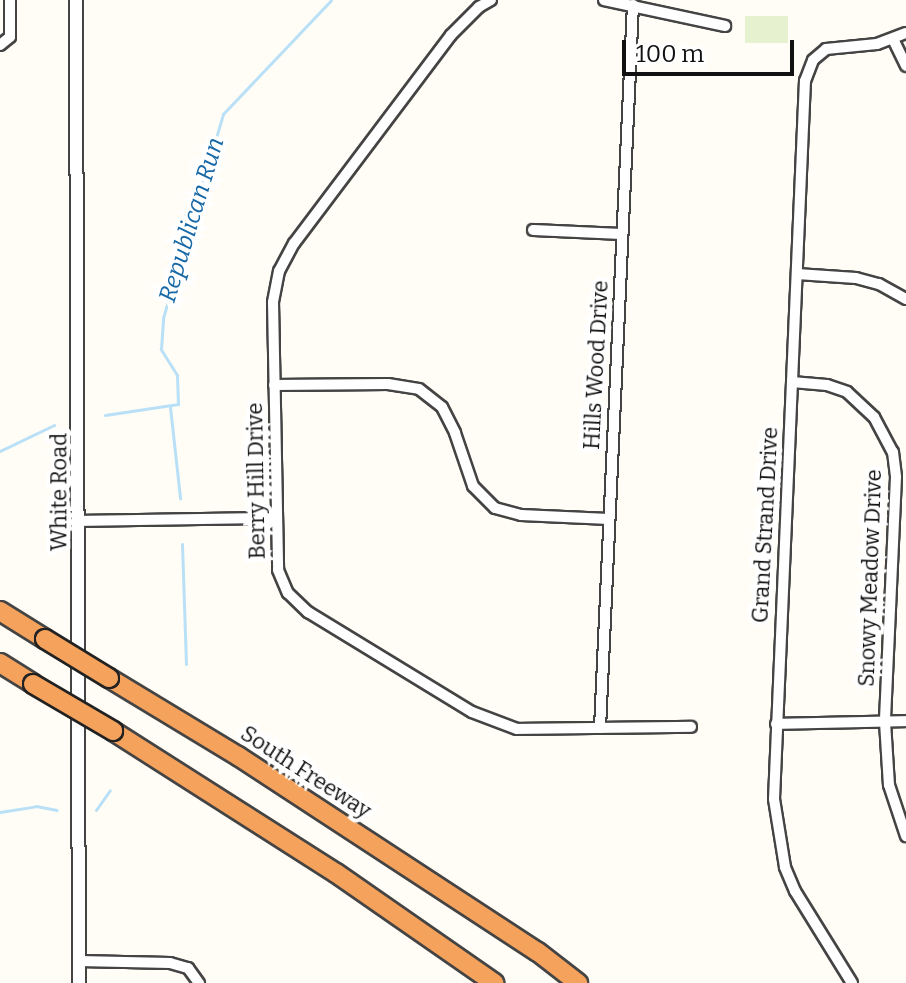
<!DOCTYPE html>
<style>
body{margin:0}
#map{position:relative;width:906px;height:983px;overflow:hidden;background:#fffdf5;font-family:Bitter,serif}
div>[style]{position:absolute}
.pitch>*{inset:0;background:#e6f2cf}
.stream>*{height:3px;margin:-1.5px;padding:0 1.5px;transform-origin:1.5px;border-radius:1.5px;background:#b9e0f7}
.roads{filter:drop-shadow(2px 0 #444) drop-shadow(-2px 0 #444) drop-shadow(0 2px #444) drop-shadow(0 -2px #444)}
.minor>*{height:10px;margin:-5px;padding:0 5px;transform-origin:5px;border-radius:5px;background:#fff}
.tertiary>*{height:12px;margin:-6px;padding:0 6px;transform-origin:6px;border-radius:6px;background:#fff}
.motorway>*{height:18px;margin:-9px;padding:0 9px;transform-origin:9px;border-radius:9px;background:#f5a25d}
.bridges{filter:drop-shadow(2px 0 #222) drop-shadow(-2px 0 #222) drop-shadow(0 2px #222) drop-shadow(0 -2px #222)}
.motorway-bridge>*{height:18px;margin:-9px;padding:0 9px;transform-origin:9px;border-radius:9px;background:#f5a25d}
span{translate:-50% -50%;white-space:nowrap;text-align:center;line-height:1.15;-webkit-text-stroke:8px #fff;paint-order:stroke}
.street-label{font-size:22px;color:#111}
.water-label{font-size:24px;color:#1768a6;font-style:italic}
.scale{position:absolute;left:622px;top:40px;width:172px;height:36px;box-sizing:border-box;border:4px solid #111;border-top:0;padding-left:10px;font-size:24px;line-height:28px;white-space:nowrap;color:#111;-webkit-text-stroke:6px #fff;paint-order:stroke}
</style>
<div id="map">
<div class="pitch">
<i style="clip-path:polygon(745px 16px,788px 16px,788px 43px,745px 43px)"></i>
</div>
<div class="stream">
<i style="left:170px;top:407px;width:92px;rotate:83.7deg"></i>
<i style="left:105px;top:415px;width:74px;rotate:-8.6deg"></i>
<i style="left:178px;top:404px;width:29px;rotate:-92deg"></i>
<i style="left:177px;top:375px;width:31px;rotate:-122deg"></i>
<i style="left:161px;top:349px;width:31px;rotate:-86deg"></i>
<i style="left:163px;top:318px;width:213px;rotate:-73.6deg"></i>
<i style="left:223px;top:114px;width:157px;rotate:-46.5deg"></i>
<i style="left:0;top:451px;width:60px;rotate:-25.7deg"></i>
<i style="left:182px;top:544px;width:120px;rotate:88.1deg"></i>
<i style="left:96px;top:810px;width:24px;rotate:-55deg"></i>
<i style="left:0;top:812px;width:36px;rotate:-9deg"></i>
<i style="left:36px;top:806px;width:21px;rotate:11deg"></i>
</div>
<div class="roads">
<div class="minor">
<i style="left:491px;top:0;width:14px;rotate:150deg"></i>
<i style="left:479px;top:7px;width:40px;rotate:135deg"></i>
<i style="left:451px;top:35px;width:261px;rotate:127deg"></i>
<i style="left:294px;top:243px;width:32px;rotate:118deg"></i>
<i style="left:279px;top:271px;width:32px;rotate:101deg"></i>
<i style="left:273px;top:302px;width:268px;rotate:88.9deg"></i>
<i style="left:278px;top:570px;width:25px;rotate:67deg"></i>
<i style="left:288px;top:593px;width:28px;rotate:44deg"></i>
<i style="left:308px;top:612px;width:192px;rotate:31.4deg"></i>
<i style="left:472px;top:712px;width:48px;rotate:20.7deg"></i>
<i style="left:517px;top:729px;width:174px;rotate:-0.7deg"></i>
<i style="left:604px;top:0;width:124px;rotate:12.1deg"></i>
<i style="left:893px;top:39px;width:30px;rotate:64deg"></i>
<i style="left:0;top:45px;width:13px;rotate:-39deg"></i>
<i style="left:10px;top:37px;width:37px;rotate:-90deg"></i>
<i style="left:533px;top:230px;width:89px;rotate:2.6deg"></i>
<i style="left:797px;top:274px;width:59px;rotate:3.9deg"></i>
<i style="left:856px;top:278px;width:24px;rotate:15deg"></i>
<i style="left:879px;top:284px;width:31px;rotate:29deg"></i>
<i style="left:792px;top:382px;width:35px;rotate:5deg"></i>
<i style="left:827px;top:385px;width:21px;rotate:19deg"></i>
<i style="left:847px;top:392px;width:37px;rotate:43deg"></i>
<i style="left:874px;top:417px;width:40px;rotate:62deg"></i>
<i style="left:893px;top:452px;width:25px;rotate:83deg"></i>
<i style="left:896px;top:477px;width:245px;rotate:92.6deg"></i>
<i style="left:885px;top:722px;width:63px;rotate:86.4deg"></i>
<i style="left:889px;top:785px;width:54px;rotate:71.6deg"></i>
<i style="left:274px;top:385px;width:114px;rotate:-0.5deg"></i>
<i style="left:388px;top:384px;width:31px;rotate:9deg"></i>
<i style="left:419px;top:389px;width:29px;rotate:38deg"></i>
<i style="left:442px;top:407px;width:29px;rotate:63deg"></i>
<i style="left:455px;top:433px;width:56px;rotate:71.2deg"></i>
<i style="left:473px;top:486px;width:31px;rotate:45deg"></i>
<i style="left:495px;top:508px;width:27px;rotate:15deg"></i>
<i style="left:521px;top:515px;width:88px;rotate:2.6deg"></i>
<i style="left:80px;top:521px;width:195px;rotate:-0.9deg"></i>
<i style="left:776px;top:724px;width:130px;rotate:-1.3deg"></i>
<i style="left:600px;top:728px;width:724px;rotate:-87.39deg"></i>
<i style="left:79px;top:961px;width:91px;rotate:1.3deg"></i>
<i style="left:170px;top:963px;width:19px;rotate:16deg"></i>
<i style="left:188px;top:968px;width:19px;rotate:54deg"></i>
<i style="left:852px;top:983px;width:108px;rotate:-121.8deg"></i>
<i style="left:795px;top:891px;width:26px;rotate:-113deg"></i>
<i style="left:785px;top:867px;width:69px;rotate:-99.2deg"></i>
<i style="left:774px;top:799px;width:719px;rotate:-87.53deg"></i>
<i style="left:805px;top:81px;width:22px;rotate:-69deg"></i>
<i style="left:813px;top:60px;width:17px;rotate:-40deg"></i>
<i style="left:826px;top:49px;width:51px;rotate:-5.6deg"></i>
<i style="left:877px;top:44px;width:31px;rotate:-21deg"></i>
</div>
<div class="tertiary">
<i style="left:76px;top:0;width:983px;rotate:89.83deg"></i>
</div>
<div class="motorway">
<i style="left:0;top:611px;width:53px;rotate:31.9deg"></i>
<i style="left:0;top:663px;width:39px;rotate:32deg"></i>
<i style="left:109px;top:678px;width:151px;rotate:31.2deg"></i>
<i style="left:238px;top:756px;width:358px;rotate:33.2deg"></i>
<i style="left:538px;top:952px;width:51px;rotate:37.8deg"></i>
<i style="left:113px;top:731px;width:264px;rotate:32.5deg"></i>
<i style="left:336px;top:873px;width:193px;rotate:34.8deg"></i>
</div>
</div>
<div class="bridges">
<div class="motorway-bridge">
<i style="left:45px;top:639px;width:75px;rotate:31.4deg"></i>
<i style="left:33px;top:684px;width:93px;rotate:30.4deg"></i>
</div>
</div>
<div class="street-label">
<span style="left:596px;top:365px;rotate:-87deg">Hills Wood Drive</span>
<span style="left:256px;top:481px;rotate:-91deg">Berry Hill Drive</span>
<span style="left:59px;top:492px;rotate:-90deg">White Road</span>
<span style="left:765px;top:525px;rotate:-87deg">Grand Strand Drive</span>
<span style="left:870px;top:578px;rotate:-88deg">Snowy Meadow Drive</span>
<span style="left:306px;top:772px;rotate:33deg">South Freeway</span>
</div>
<div class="water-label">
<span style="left:192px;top:220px;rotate:-73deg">Republican Run</span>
</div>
<div class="scale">100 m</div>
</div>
